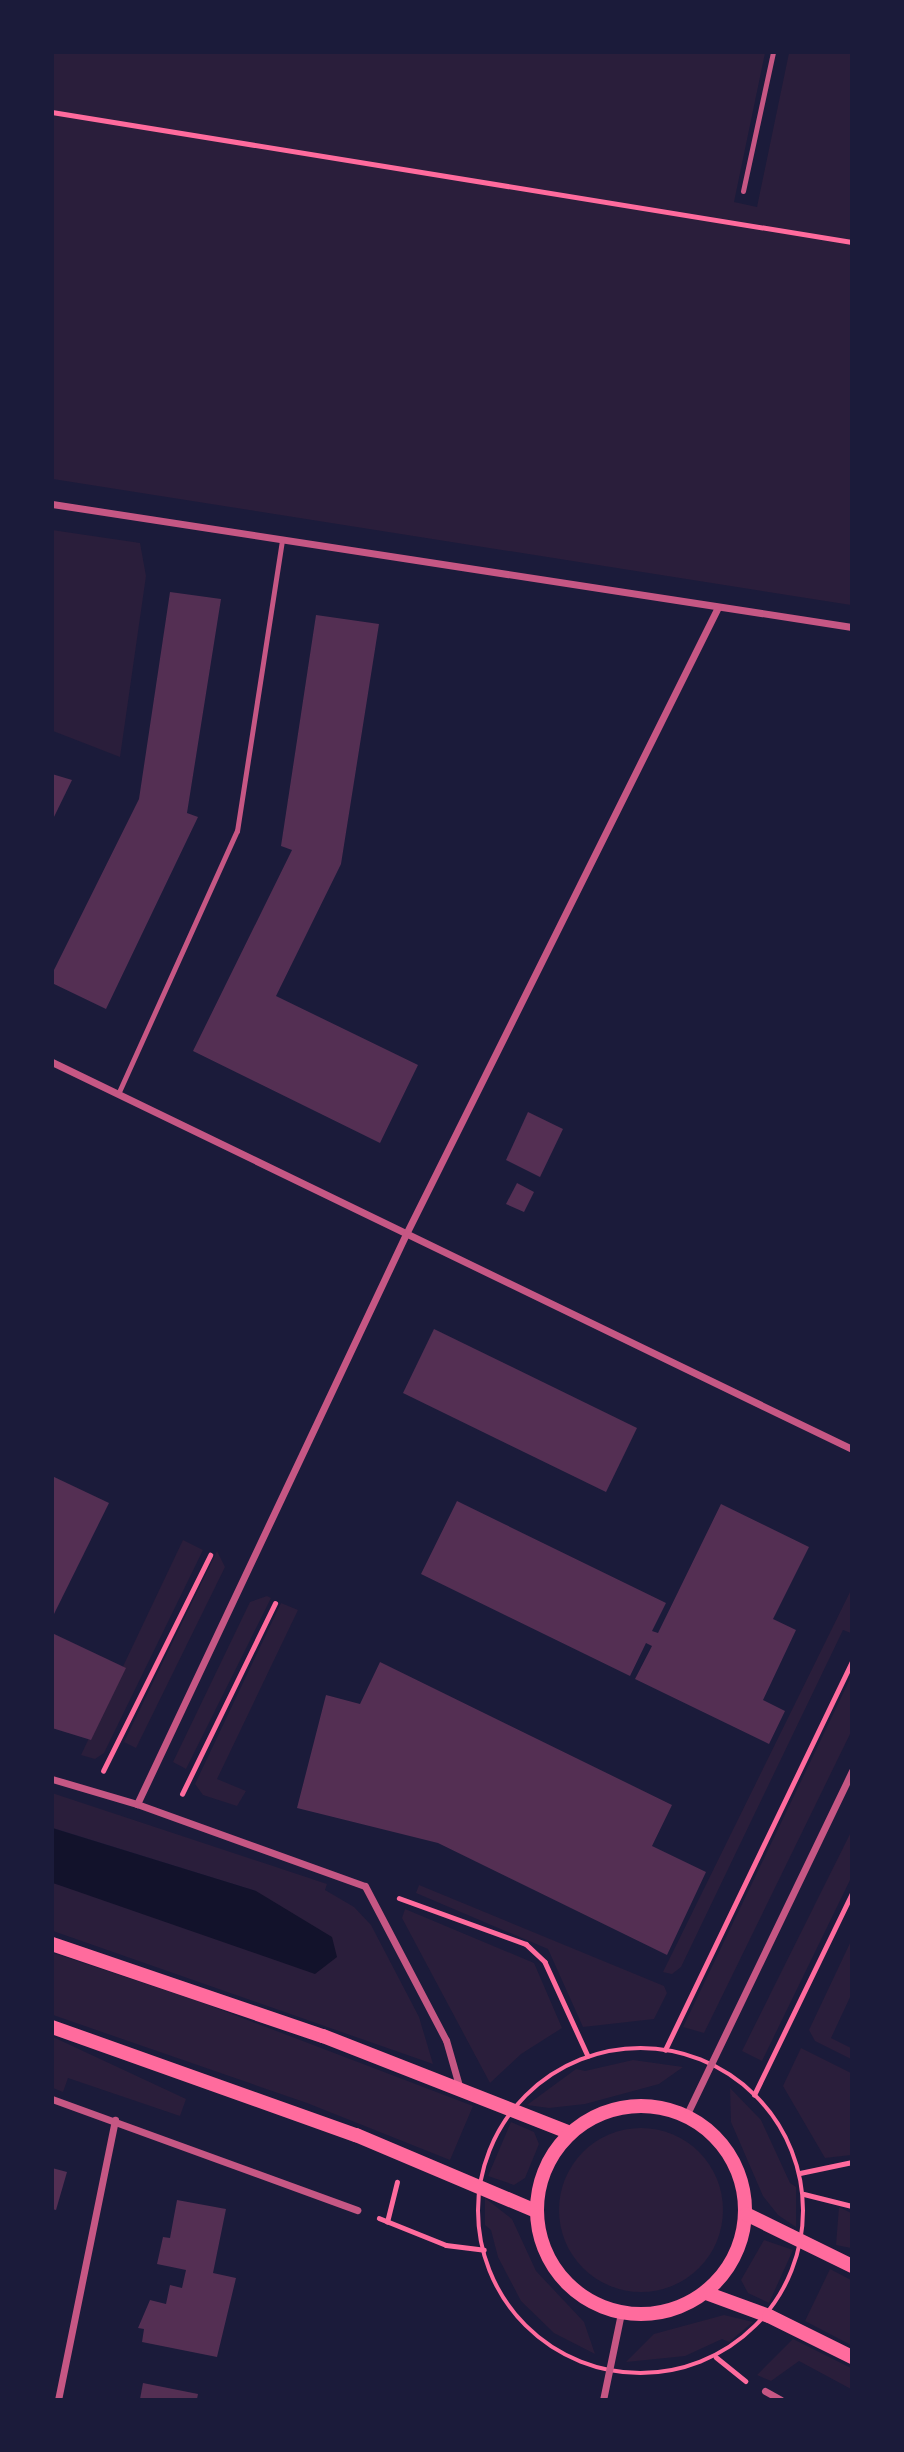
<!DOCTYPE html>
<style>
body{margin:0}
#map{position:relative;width:904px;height:2452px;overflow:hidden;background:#1b1b3a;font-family:"Varela Round",sans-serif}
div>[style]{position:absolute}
.green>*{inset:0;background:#2a1e3b}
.round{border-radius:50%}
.water>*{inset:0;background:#12122b}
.building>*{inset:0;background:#542f53}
.path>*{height:4.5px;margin:-2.25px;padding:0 2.25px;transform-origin:2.25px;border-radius:2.25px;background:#ff6b9d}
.path>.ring{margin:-2.25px;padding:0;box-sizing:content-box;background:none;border:4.5px solid #ff6b9d;border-radius:50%}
.service>*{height:5px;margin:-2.5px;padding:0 2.5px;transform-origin:2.5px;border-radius:2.5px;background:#c65784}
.minor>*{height:7px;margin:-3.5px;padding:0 3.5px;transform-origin:3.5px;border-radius:3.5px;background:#c65784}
.secondary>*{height:14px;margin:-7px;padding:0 7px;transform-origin:7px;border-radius:7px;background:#ff6b9d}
.secondary>.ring{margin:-7px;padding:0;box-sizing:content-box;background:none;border:14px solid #ff6b9d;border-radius:50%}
span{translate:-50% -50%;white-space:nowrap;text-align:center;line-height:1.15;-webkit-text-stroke:5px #1b1b3a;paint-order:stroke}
.frame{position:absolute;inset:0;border:54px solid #1b1b3a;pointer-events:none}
</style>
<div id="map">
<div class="green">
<i style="clip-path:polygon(52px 53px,765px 53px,734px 202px,757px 207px,789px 53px,851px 53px,851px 605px,53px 479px)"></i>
<i style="clip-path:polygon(52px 530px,140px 543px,146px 576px,120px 757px,53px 731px)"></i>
<i style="clip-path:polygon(183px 1540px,203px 1550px,104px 1753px,95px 1759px,81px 1755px)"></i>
<i style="clip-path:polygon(217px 1551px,225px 1567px,136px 1748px,124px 1742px)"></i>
<i style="clip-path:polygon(851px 1590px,851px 1633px,843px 1630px,681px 1967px,672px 1974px,663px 1972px)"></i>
<i style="clip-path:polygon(267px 1596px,271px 1598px,186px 1769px,173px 1762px,250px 1602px)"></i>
<i style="clip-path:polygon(281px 1603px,298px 1610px,217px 1779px,246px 1791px,237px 1806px,203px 1795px,195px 1784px)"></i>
<i style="clip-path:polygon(851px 1677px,851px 1732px,704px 2033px,683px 2027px)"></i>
<i style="clip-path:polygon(52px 1793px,327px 1884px,325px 1890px,354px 1907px,371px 1925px,419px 2017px,433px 2064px,53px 1931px,53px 1883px,128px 1905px,256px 1891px,53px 1828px)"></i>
<i style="clip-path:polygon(851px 1832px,851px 1878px,762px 2061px,742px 2051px)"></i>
<i style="clip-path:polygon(419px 1885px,664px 1986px,667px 1993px,654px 2019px,583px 2027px,548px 1949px,416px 1893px)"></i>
<i style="clip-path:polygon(405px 1909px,534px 1963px,562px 2028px,521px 2054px,490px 2083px,402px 1918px)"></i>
<i style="clip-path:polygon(851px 1941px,851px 1995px,831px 2038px,851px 2048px,851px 2059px,815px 2041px,809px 2030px)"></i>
<i style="clip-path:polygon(53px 1953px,198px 2001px,473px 2106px,450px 2160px,307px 2103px,53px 2015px)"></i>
<i style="clip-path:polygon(53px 2037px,186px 2099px,180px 2116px,68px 2078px,63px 2092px,53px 2088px)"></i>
<i style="clip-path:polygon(801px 2048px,851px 2073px,851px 2155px,825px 2158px,783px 2086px)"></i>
<i style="clip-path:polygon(633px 2060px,683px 2067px,659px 2084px,585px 2104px,549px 2108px,527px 2105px,576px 2069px,585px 2071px)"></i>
<i style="clip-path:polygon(730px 2088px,761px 2120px,790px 2183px,796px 2187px,796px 2227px,778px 2215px,763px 2196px,731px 2122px)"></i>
<i style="clip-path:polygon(511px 2122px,534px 2132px,539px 2144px,525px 2178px,514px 2185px,488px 2176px)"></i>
<i class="round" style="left:559px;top:2128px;width:164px;height:164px"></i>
<i style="clip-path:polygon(485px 2198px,512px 2219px,536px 2271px,584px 2322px,595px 2354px,554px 2333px,521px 2301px,498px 2257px,491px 2230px,485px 2225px)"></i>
<i style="clip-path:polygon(839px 2207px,851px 2213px,851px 2248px,836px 2245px)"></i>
<i style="clip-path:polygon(764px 2240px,793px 2250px,769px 2303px,748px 2293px,741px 2280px)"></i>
<i style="clip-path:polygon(830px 2269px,851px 2280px,851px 2345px,805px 2321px)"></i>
<i style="clip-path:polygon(724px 2315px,753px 2322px,729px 2342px,722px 2339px,685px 2356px,626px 2362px,654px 2334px)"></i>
<i style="clip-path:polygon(793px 2339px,851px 2368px,851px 2389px,799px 2361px,771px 2381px,757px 2375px)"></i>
</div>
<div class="water">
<i style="clip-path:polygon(52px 1828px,256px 1891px,332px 1937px,337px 1957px,315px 1974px,53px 1883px)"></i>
</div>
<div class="building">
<i style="clip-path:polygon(170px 592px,221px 599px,187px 813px,198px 817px,106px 1009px,52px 983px,52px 974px,139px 799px)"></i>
<i style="clip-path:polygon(316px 615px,379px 624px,341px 864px,276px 996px,418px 1065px,380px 1143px,193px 1051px,292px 850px,281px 846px)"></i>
<i style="clip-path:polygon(52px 774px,72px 780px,52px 821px)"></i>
<i style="clip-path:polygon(528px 1112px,563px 1129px,540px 1177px,506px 1160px)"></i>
<i style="clip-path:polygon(517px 1183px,534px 1192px,524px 1212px,506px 1204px)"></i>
<i style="clip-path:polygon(434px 1329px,637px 1428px,606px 1492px,403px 1393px)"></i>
<i style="clip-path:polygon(52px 1476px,109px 1503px,52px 1618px)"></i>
<i style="clip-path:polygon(457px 1501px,666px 1603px,652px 1631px,658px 1633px,721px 1504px,809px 1547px,773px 1619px,796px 1630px,763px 1700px,785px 1711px,769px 1744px,635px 1679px,652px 1646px,646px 1643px,630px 1676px,421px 1574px)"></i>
<i style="clip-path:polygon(52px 1633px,126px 1668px,91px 1740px,52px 1728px)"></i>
<i style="clip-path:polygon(380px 1662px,672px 1805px,652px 1846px,706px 1872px,667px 1955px,438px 1843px,297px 1808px,326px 1695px,360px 1704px)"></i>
<i style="clip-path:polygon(52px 2168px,67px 2172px,56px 2210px,52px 2209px)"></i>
<i style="clip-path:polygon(177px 2200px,226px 2209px,213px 2273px,236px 2278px,217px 2357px,142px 2342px,144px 2329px,138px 2328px,150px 2300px,166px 2304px,170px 2285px,182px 2288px,186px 2270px,157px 2264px,163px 2237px,170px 2238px)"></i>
<i style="clip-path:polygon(143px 2383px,198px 2394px,197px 2399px,140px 2399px)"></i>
</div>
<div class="path">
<i style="left:52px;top:112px;width:810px;rotate:9.23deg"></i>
<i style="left:103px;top:1771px;width:241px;rotate:-63.6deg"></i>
<i style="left:182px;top:1794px;width:212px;rotate:-64deg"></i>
<i style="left:399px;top:1898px;width:135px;rotate:19.9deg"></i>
<i style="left:526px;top:1944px;width:26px;rotate:43deg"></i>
<i style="left:545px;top:1962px;width:103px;rotate:65.4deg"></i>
<i class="ring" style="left:478px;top:2048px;width:321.5px;height:321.5px"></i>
<i style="left:665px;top:2050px;width:431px;rotate:-64.3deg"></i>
<i style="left:754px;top:2095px;width:225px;rotate:-64.1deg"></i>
<i style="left:800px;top:2173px;width:53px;rotate:-11.9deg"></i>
<i style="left:804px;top:2194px;width:49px;rotate:14deg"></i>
<i style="left:379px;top:2218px;width:72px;rotate:21.9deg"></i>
<i style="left:446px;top:2245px;width:38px;rotate:7deg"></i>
<i style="left:387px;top:2222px;width:41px;rotate:-76deg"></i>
<i style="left:716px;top:2357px;width:38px;rotate:39deg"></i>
</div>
<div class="service">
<i style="left:743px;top:191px;width:142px;rotate:-77.8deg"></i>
<i style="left:118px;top:1094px;width:289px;rotate:-65.7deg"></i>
<i style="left:237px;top:831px;width:295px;rotate:-81.2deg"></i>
</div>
<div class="minor">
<i style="left:52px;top:504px;width:809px;rotate:8.74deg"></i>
<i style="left:52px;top:1062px;width:889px;rotate:25.82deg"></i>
<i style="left:52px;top:1779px;width:89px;rotate:16.4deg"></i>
<i style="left:137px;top:1804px;width:242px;rotate:19.8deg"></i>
<i style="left:365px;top:1886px;width:174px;rotate:62.3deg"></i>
<i style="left:446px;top:2040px;width:51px;rotate:74.1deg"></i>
<i style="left:137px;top:1804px;width:630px;rotate:-64.74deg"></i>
<i style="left:406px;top:1234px;width:700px;rotate:-63.54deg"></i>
<i style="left:52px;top:2099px;width:325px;rotate:20deg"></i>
<i style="left:686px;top:2116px;width:383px;rotate:-64.3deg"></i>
<i style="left:765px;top:2391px;width:18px;rotate:29deg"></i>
<i style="left:58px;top:2400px;width:286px;rotate:-78.5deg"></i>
<i style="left:603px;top:2400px;width:89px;rotate:-78.3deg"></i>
</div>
<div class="secondary">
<i style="left:52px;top:1944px;width:286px;rotate:18.8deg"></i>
<i style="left:323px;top:2036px;width:265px;rotate:21.4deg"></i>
<i style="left:52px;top:2027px;width:323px;rotate:19.6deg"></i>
<i style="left:356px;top:2135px;width:195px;rotate:22.9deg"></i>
<i class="ring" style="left:537px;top:2106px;width:194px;height:194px"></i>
<i style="left:746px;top:2214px;width:118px;rotate:26.1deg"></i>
<i style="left:706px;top:2293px;width:67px;rotate:20.1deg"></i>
<i style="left:769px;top:2316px;width:93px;rotate:26.3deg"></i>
</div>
<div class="frame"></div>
</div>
